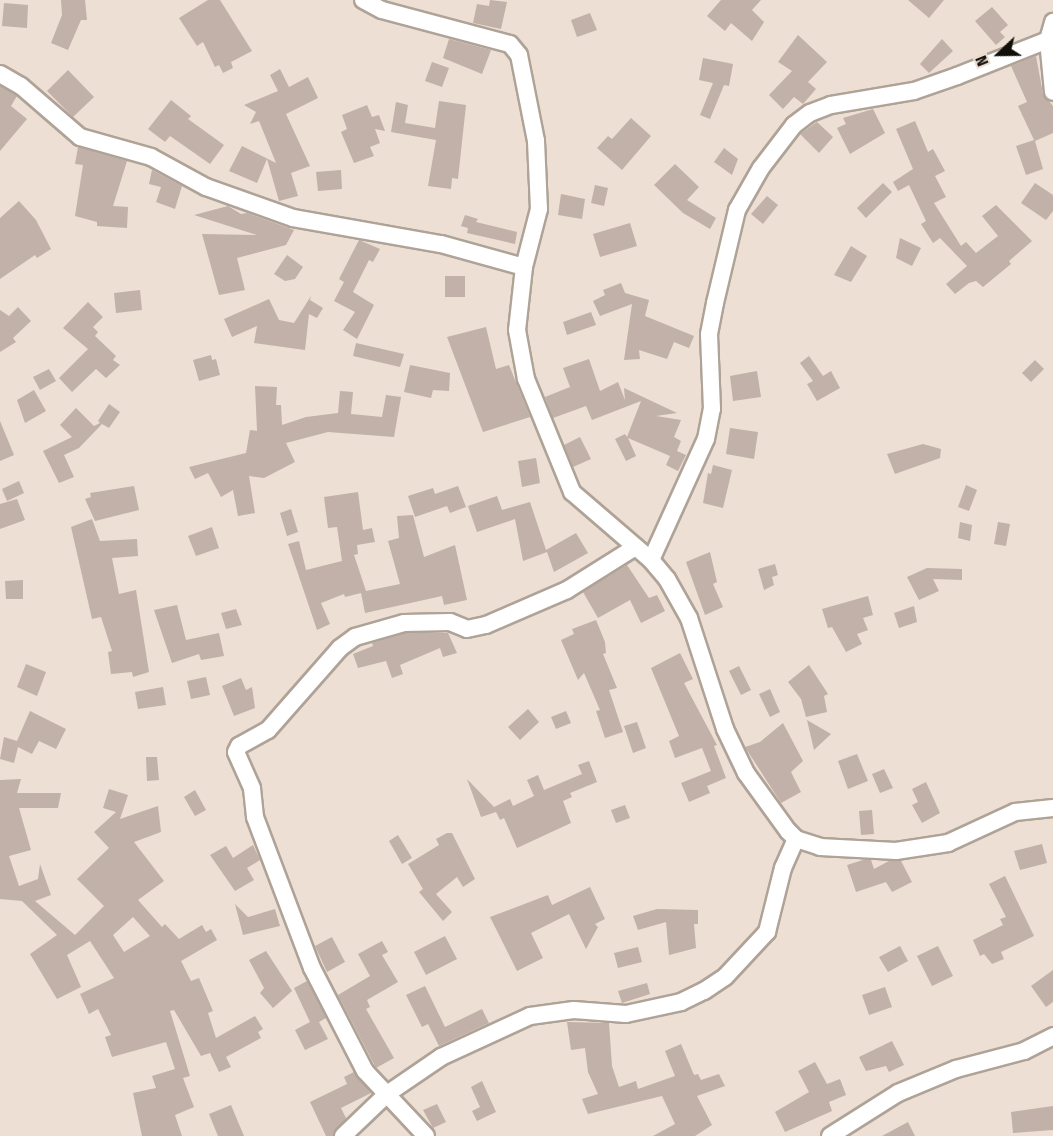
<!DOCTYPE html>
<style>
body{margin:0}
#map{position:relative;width:1053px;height:1136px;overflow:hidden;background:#eddfd3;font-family:"Fira Sans Condensed",sans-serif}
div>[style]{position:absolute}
.building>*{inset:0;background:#c1b1a8}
.roads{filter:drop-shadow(2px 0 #afa397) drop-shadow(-2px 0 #afa397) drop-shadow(0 2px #afa397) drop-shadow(0 -2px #afa397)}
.minor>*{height:16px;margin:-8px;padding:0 8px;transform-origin:8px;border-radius:8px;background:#fff}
span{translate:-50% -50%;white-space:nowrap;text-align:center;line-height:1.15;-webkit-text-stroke:5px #eddfd3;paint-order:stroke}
.north{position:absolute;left:969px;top:24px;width:60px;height:60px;-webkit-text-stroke:4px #eddfd3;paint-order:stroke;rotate:248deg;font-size:16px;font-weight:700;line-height:24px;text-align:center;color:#120e0a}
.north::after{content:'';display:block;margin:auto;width:21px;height:27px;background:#120e0a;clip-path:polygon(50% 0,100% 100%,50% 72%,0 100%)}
</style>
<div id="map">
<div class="building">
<i style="clip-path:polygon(61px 0,85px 0,87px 20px,81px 20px,68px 50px,51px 43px,62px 15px)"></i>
<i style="clip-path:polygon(208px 0,220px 0,252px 51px,231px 62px,233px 68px,223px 73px,219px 65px,215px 67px,203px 42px,197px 46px,179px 18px)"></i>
<i style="clip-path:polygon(490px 0,507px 2px,501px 29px,473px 23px,477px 4px,489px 6px)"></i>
<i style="clip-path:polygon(721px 0,761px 0,752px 10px,764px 22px,752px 41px,731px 23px,725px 31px,707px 16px)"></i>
<i style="clip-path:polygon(908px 0,944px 0,929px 18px)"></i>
<i style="clip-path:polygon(4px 3px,28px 5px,27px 28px,2px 26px)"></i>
<i style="clip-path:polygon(992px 7px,1008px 25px,1000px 32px,1005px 37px,996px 45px,975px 21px)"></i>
<i style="clip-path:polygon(590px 13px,597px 30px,577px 37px,571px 20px)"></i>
<i style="clip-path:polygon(798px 35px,827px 62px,808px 82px,816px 89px,803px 104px,794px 97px,783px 109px,769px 95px,792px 71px,778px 62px)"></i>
<i style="clip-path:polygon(449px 39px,491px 50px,482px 74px,443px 58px)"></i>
<i style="clip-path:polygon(942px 39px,953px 51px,929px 73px,920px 64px)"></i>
<i style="clip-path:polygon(1036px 56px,1043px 94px,1053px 106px,1053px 133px,1035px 141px,1043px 169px,1026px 175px,1016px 146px,1034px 140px,1018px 106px,1027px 102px,1011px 66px)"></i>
<i style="clip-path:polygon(703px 58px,733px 64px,729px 86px,724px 85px,710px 119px,700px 115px,713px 83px,699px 80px)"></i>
<i style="clip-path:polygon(432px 62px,449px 68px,442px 87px,425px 81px)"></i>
<i style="clip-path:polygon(280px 69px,289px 87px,308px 77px,318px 98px,286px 114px,310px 166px,291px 173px,298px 196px,279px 201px,267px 159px,257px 183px,229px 171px,242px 146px,276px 163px,259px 121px,250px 124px,256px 112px,244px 105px,278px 91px,270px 75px)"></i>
<i style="clip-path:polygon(68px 70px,94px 97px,73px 117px,47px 91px)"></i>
<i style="clip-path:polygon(0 86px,17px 96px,11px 106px,27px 119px,0 151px)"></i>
<i style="clip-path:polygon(171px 100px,191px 116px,188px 119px,224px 145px,210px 164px,170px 136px,165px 142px,148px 129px)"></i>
<i style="clip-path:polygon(439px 101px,466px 105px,458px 179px,452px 178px,451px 189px,428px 186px,436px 140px,391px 132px,396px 102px,408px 105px,405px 123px,435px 128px)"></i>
<i style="clip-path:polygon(367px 105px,372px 117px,379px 115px,385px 131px,375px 129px,380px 143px,370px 147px,374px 156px,354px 163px,341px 132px,347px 129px,342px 115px)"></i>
<i style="clip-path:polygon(873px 109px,885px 133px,850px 154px,837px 128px,846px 124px,843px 118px)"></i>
<i style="clip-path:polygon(631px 118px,651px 136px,622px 170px,597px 148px,608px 136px,612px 139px)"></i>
<i style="clip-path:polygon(915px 121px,928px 152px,933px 149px,945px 171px,935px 176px,946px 197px,934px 203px,961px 246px,966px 242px,976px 253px,998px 236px,982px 216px,996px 205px,1032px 241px,1009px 261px,1011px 264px,983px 287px,976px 281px,969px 283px,955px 294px,946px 284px,967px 266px,940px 238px,933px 243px,921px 224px,926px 221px,909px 185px,898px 191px,893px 182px,913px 169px,896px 129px)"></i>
<i style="clip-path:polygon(817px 122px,833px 137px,819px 153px,800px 134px)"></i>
<i style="clip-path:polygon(78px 147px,127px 161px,113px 206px,128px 207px,127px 228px,97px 226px,97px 222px,75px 216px,83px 165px,75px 164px)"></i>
<i style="clip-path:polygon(724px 148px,738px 159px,732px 175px,714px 162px)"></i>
<i style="clip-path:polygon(675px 164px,699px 187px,687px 200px,716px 218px,710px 229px,683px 213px,654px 185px)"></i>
<i style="clip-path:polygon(152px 170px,182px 186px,175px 209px,156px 202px,161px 187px,149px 184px)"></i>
<i style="clip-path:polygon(341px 170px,342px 189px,318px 191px,316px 172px)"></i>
<i style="clip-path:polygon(883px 183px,892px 192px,866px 218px,857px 208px)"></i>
<i style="clip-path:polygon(1035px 183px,1053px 195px,1053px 211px,1046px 220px,1021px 203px)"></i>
<i style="clip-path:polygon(595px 185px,608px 188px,604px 206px,591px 203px)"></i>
<i style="clip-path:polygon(561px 194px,585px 199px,582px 219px,558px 215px)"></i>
<i style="clip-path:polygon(767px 196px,778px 205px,763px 224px,751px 214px)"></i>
<i style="clip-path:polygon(19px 201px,36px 220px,51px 249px,37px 258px,35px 255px,0 279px,0 218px)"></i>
<i style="clip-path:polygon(228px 206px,241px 214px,247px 213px,294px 230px,286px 245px,237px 258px,245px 290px,219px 295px,202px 234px,257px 235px,194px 215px)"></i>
<i style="clip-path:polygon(465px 215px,478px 219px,476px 222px,517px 232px,515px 244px,467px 233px,468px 228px,461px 226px)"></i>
<i style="clip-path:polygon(630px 223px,637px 246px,600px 257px,593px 234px)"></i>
<i style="clip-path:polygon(900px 238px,921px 248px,912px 266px,896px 258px)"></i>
<i style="clip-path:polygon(359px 240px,380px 249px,373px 262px,369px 260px,353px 292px,374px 305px,357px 339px,343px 330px,355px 312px,334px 301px,344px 282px,339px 279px)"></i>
<i style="clip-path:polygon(851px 246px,867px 256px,851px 282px,834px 275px)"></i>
<i style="clip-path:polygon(287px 255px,303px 267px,295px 279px,285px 281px,274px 274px)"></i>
<i style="clip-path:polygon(445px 276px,465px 276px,465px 297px,445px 297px)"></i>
<i style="clip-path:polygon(621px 283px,625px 293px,649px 300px,645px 316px,694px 336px,689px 348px,674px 342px,667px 359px,639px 350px,640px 359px,624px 360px,632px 304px,600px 316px,593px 301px,605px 295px,603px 290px)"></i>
<i style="clip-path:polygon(140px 290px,142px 310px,116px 313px,114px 293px)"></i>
<i style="clip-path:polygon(311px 296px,310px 300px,323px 308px,317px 318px,309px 314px,305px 350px,254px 343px,257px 326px,232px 337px,224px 319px,269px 299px,279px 320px,294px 323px)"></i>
<i style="clip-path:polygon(88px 302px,103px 317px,93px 327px,98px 332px,95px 336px,116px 356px,113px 360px,120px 365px,106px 378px,96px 369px,72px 392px,59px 378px,88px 349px,63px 328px)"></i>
<i style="clip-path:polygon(18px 307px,31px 321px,13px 338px,16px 342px,0 352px,0 310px,9px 316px)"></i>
<i style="clip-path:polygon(591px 312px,596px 325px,567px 335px,563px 322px)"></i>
<i style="clip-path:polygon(486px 327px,496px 369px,509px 365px,530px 417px,483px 432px,447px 337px)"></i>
<i style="clip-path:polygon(356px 343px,404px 354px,400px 367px,353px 356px)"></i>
<i style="clip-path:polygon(211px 355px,212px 360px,216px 359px,220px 375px,199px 381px,193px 360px)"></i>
<i style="clip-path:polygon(809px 356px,823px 376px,831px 371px,840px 388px,817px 401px,807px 384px,813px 381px,800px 363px)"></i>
<i style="clip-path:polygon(589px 359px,600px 391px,618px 382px,625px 400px,624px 388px,677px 413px,656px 416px,681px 420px,674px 437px,681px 441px,677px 451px,686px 455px,678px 471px,666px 465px,670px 456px,628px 438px,636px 456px,626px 461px,615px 439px,625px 434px,627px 437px,641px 401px,592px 420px,586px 406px,553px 418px,545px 397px,570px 387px,563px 368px)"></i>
<i style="clip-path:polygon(1035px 360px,1044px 369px,1031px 382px,1022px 373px)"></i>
<i style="clip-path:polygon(410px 365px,450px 373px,449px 391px,433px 390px,431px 398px,404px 392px)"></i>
<i style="clip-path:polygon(49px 369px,56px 381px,40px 390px,33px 377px)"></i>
<i style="clip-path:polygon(757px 371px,761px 397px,733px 401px,730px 376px)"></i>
<i style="clip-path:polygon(255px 386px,277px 387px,276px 405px,281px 405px,282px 425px,306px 417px,338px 413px,340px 391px,353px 392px,351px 414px,382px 417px,386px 395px,401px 397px,394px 437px,328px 432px,286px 443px,295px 462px,264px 478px,249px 476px,255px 513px,238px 516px,233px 490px,221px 497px,208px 473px,195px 479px,189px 467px,246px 453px,250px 430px,257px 431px)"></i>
<i style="clip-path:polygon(34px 390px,46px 411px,25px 423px,17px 400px)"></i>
<i style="clip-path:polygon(109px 404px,120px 412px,109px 428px,102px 424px,79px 448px,64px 455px,74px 477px,59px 483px,43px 451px,72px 437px,60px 425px,76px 408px,94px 426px,100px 423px,98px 421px)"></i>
<i style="clip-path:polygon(0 421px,14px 455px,0 461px)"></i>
<i style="clip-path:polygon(730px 428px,758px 432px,754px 459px,726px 454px)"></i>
<i style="clip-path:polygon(580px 437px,591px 459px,573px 467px,564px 445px)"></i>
<i style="clip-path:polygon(923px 444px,941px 449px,940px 458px,895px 474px,887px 454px)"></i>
<i style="clip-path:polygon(536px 458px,540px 483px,522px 487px,518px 461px)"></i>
<i style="clip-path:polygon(713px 465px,732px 470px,723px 508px,703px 503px,708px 473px,711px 474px)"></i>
<i style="clip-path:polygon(19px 481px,24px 493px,7px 501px,2px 489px)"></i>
<i style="clip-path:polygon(966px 485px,977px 490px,969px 511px,958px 507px)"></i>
<i style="clip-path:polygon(134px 486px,139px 510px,95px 521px,85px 499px,91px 497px,90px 493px)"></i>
<i style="clip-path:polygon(458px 486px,466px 507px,450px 513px,447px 506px,415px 517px,408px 496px,433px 488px,435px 494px)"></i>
<i style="clip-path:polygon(358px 492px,363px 530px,372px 528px,375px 542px,357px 545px,358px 554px,354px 555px,366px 591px,400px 584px,388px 541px,399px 538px,397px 516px,413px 515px,424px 557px,455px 545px,467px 600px,444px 605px,442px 596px,365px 613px,361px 593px,345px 597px,344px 594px,321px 603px,330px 624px,317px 630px,288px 544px,299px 541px,306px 570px,342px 561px,337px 527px,328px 528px,324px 497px)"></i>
<i style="clip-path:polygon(497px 496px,502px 510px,530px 502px,546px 550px,576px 533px,588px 553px,554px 572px,547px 552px,523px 561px,515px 519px,477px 532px,468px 506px)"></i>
<i style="clip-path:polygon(17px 499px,25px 520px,0 529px,0 504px)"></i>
<i style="clip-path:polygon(291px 509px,298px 532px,287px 536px,280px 513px)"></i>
<i style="clip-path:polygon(92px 519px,100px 541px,137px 539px,138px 556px,112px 558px,119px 594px,136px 590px,149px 672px,133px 677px,132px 672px,111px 674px,108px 652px,112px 651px,101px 617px,92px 619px,71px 527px)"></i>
<i style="clip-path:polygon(960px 522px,972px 525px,970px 541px,958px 538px)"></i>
<i style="clip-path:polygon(998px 522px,1010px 524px,1006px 546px,994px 544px)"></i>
<i style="clip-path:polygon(212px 527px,219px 548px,196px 556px,188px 536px)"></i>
<i style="clip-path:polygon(710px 552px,717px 582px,713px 584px,723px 607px,705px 615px,686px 562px)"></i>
<i style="clip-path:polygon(775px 564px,778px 575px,772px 577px,774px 585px,764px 590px,758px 569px)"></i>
<i style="clip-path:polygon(627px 565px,649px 598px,657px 595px,665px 611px,641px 623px,630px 600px,598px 618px,583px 592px)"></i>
<i style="clip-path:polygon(927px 568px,962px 569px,962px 580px,933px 579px,939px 591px,919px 600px,907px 577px)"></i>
<i style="clip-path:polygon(23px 580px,23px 599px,6px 599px,5px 581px)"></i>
<i style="clip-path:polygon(868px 596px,873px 615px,863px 618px,868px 630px,857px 634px,862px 644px,846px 652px,832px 627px,828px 628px,822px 609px)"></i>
<i style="clip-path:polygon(177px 605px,186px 640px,219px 633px,224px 656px,201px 660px,199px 654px,172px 663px,154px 610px)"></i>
<i style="clip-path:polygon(914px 606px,917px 622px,899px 628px,894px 613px)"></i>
<i style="clip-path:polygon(236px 609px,242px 625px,226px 629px,221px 613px)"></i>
<i style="clip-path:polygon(596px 620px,605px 642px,606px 653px,603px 654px,617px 688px,609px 690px,623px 732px,605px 738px,596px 711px,600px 710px,584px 673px,578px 680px,561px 640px,574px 634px,572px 629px)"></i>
<i style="clip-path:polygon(406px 633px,448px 633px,457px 653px,443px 657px,440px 648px,400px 665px,403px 674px,392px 678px,386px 661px,358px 668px,353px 654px,373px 646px,372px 643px)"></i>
<i style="clip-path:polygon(680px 653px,693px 679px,684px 683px,717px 745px,714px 746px,726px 778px,707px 786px,710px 793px,689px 802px,681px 783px,711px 771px,702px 748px,675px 758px,669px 741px,679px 736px,651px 668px)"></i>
<i style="clip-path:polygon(26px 664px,46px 672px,37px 696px,17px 687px)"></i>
<i style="clip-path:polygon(809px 665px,828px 694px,824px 696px,827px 712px,806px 717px,801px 699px,788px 682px)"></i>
<i style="clip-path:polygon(739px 666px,751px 690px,741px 695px,729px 671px)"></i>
<i style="clip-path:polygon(206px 677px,210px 695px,191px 699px,187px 681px)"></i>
<i style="clip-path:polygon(241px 678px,246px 690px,252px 687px,255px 708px,234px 716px,222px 686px)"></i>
<i style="clip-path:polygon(163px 687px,166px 705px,138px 709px,135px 692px)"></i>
<i style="clip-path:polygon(770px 689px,780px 712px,770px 717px,759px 694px)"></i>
<i style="clip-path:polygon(528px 709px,539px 722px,520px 740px,508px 727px)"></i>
<i style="clip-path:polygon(30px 711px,66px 729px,56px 749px,39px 741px,32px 754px,18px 747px,14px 763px,0 759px,4px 737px,17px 741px)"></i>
<i style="clip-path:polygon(566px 711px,571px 723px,556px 729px,551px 717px)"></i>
<i style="clip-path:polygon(807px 720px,831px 734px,814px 750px)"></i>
<i style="clip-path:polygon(637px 722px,646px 748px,633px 753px,624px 726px)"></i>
<i style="clip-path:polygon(783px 723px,803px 761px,791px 772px,801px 792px,781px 803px,745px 747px,760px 742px)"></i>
<i style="clip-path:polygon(857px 754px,868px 781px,848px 789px,838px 761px)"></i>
<i style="clip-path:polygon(146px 757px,157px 757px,159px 780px,147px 781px)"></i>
<i style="clip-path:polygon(589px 761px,597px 782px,570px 793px,572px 797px,563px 801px,571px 823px,517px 848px,504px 818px,500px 820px,496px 812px,481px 817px,467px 779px,494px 807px,510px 799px,513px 806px,534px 796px,527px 780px,538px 775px,544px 790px,582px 774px,578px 765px)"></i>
<i style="clip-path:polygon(884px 769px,893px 788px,880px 793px,872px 774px)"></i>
<i style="clip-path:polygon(evenodd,21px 779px,17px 793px,61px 793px,58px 808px,19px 808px,31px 850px,9px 856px,19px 886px,38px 879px,40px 864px,51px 895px,35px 901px,75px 935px,104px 906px,77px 879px,109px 848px,94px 832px,116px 812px,103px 808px,109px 789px,128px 795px,120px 819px,158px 806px,161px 832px,134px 842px,164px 881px,138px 900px,162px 927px,165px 924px,179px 939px,202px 925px,206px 932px,211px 929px,217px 940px,181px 961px,191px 981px,199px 978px,213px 1011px,208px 1013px,216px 1038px,255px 1016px,263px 1029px,258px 1032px,261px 1038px,226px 1057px,231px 1067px,219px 1072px,210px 1053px,201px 1056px,174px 1010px,170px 1011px,190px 1076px,183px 1078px,194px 1107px,175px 1115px,182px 1136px,142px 1136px,133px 1093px,156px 1088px,152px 1076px,175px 1069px,166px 1042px,112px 1057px,105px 1037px,111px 1035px,98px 1009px,89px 1014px,80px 994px,114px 978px,90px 941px,67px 955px,81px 987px,57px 999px,30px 954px,57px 935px,22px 901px,0 899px,0 780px,21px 779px,133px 917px,150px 936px,124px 952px,113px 935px,133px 917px)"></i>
<i style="clip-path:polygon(926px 782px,940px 813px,922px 823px,912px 805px,918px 802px,912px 789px)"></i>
<i style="clip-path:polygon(195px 790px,206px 810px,195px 816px,184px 797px)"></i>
<i style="clip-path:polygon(625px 805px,630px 818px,616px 823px,611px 810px)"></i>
<i style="clip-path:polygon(872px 810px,874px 834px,861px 835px,859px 811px)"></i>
<i style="clip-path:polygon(447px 833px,452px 833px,475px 879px,463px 887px,457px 877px,436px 894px,452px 912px,443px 921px,419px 892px,423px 889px,408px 864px,439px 845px,436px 839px)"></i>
<i style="clip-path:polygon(398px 835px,412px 858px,402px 864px,389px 841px)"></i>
<i style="clip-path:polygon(1042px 844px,1047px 863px,1020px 870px,1014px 851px)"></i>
<i style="clip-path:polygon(253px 845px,260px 860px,247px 868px,254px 880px,235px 891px,210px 855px,226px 846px,233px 858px)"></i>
<i style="clip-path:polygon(863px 860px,871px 860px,874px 869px,889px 861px,901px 861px,912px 882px,892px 892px,886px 882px,856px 892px,847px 865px)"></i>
<i style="clip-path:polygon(1005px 876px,1034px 936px,1001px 952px,1004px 959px,992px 964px,984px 954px,980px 956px,973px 940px,1003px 925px,1000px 919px,1006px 917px,989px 884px)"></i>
<i style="clip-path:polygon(590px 887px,605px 919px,595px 924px,598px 927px,586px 949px,569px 914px,531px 933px,543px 958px,517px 971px,490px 917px,548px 895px,552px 905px)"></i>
<i style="clip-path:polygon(235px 904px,248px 917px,275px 909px,280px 926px,243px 935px)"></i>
<i style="clip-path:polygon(657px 909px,698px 910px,698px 924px,694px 924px,696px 948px,669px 955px,666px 922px,638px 930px,633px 916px)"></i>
<i style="clip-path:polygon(445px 936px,457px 959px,426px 975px,414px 952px)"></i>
<i style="clip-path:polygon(332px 937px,345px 962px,327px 972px,315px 946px)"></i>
<i style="clip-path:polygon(382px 941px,388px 952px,382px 955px,398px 982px,367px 1000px,370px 1007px,366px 1009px,394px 1058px,376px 1068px,338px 995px,370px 976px,358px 954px)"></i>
<i style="clip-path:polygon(900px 946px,908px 961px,888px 972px,879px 957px)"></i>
<i style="clip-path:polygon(938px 946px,953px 976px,932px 986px,917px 956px)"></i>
<i style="clip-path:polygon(638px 947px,642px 962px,618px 968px,614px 953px)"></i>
<i style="clip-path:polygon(266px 951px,292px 991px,273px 1008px,260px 993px,264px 988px,249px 960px)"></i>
<i style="clip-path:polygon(1053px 970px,1053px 1002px,1046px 1007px,1031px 986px)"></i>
<i style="clip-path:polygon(307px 981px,326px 1018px,319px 1022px,328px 1039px,305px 1050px,295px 1030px,310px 1022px,294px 988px)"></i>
<i style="clip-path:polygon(647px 983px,650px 994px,622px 1003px,618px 991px)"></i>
<i style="clip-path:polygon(425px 986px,445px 1027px,482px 1009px,489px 1023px,439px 1046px,428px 1024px,422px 1027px,406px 995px)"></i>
<i style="clip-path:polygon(885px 987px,892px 1007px,869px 1015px,862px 995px)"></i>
<i style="clip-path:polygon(567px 1022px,609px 1023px,612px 1066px,619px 1087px,636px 1081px,638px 1089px,675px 1076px,665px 1051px,681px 1044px,694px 1075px,698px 1074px,701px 1080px,719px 1074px,725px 1086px,697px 1096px,712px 1125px,695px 1136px,653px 1136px,675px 1124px,662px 1096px,588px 1114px,582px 1099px,598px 1094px,588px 1072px,585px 1048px,571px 1050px)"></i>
<i style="clip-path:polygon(892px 1041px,904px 1065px,889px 1072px,886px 1066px,866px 1071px,859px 1057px)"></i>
<i style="clip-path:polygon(815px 1062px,827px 1084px,840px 1079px,846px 1095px,829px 1102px,832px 1111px,785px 1132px,775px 1112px,809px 1092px,798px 1071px)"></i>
<i style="clip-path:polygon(354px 1072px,371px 1093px,341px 1108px,346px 1118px,333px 1136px,326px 1136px,310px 1102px,347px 1084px,344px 1077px)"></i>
<i style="clip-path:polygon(482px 1081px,496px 1112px,477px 1121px,472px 1111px,480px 1107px,471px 1087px)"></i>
<i style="clip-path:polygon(437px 1104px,446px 1122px,433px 1128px,423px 1110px)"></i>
<i style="clip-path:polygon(231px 1105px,244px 1136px,218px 1136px,209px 1114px)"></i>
<i style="clip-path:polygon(1053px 1106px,1053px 1130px,1013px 1133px,1011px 1112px)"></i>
<i style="clip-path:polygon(908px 1122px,915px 1136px,882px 1136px)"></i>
</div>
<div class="roads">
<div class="minor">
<i style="left:363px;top:0;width:21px;rotate:28deg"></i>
<i style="left:382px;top:10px;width:132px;rotate:14.9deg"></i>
<i style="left:510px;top:44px;width:14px;rotate:51deg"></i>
<i style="left:519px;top:55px;width:88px;rotate:78.8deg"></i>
<i style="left:536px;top:141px;width:68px;rotate:87.5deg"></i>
<i style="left:539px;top:209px;width:60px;rotate:104.5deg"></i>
<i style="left:524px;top:267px;width:63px;rotate:96.3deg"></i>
<i style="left:517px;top:330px;width:50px;rotate:79.6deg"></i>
<i style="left:526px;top:379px;width:122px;rotate:67.8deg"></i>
<i style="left:572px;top:492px;width:104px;rotate:40.7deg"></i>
<i style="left:651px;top:560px;width:25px;rotate:50deg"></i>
<i style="left:667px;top:579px;width:45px;rotate:60.6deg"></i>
<i style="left:689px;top:618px;width:117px;rotate:72deg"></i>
<i style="left:725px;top:729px;width:49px;rotate:64.5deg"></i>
<i style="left:746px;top:773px;width:72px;rotate:54.1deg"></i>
<i style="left:788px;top:831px;width:11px;rotate:45deg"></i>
<i style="left:796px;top:839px;width:25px;rotate:18deg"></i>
<i style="left:820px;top:847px;width:76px;rotate:3deg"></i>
<i style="left:896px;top:851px;width:53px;rotate:-8.7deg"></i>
<i style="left:948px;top:843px;width:74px;rotate:-24.8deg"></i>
<i style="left:1015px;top:812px;width:38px;rotate:-6deg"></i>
<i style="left:1048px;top:40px;width:52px;rotate:84.5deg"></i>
<i style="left:0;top:74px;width:24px;rotate:30deg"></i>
<i style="left:21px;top:86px;width:78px;rotate:40.8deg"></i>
<i style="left:80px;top:137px;width:74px;rotate:15.7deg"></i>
<i style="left:151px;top:157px;width:63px;rotate:28.6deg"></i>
<i style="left:206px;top:187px;width:92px;rotate:19.6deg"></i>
<i style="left:293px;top:218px;width:150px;rotate:10deg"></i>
<i style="left:441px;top:244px;width:86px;rotate:15.5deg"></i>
<i style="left:651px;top:560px;width:133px;rotate:-65.6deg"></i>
<i style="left:706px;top:439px;width:31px;rotate:-79deg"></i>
<i style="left:712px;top:409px;width:75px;rotate:-92.3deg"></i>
<i style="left:709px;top:334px;width:32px;rotate:-79deg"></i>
<i style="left:715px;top:303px;width:96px;rotate:-76.7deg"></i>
<i style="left:737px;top:210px;width:48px;rotate:-60.3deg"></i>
<i style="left:761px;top:168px;width:54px;rotate:-52.5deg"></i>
<i style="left:794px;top:125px;width:20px;rotate:-37deg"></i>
<i style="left:810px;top:113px;width:22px;rotate:-21deg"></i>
<i style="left:831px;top:105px;width:84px;rotate:-9.6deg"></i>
<i style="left:914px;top:91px;width:46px;rotate:-19.2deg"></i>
<i style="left:957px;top:76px;width:98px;rotate:-21.6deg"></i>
<i style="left:1048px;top:40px;width:19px;rotate:-74deg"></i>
<i style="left:343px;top:1136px;width:61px;rotate:-43.7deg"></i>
<i style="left:387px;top:1094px;width:65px;rotate:-34.4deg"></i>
<i style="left:441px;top:1057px;width:98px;rotate:-24.7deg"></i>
<i style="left:530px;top:1016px;width:44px;rotate:-7.8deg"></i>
<i style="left:574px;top:1010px;width:52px;rotate:4.4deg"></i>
<i style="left:626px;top:1014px;width:56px;rotate:-12.3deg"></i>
<i style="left:681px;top:1002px;width:25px;rotate:-26deg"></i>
<i style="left:704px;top:991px;width:25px;rotate:-34deg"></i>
<i style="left:725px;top:977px;width:62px;rotate:-47deg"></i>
<i style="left:767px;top:932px;width:66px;rotate:-76deg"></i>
<i style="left:783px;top:868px;width:32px;rotate:-66deg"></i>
<i style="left:426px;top:1136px;width:89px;rotate:-133.2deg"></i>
<i style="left:365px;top:1071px;width:116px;rotate:-117.2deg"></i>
<i style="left:312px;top:968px;width:161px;rotate:-110.7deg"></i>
<i style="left:255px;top:817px;width:29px;rotate:-96deg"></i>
<i style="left:252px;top:788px;width:39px;rotate:-114deg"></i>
<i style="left:236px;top:752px;width:7px;rotate:-63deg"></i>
<i style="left:239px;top:746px;width:33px;rotate:-29deg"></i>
<i style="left:268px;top:730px;width:109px;rotate:-48.7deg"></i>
<i style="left:340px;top:648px;width:19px;rotate:-36deg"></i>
<i style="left:355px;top:637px;width:51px;rotate:-15.9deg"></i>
<i style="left:404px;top:623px;width:46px;rotate:-1.2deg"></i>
<i style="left:450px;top:622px;width:18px;rotate:22deg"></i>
<i style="left:467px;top:629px;width:19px;rotate:-12deg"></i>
<i style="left:486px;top:625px;width:88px;rotate:-23.4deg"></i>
<i style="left:567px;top:590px;width:79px;rotate:-32.1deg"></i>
<i style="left:830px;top:1136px;width:80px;rotate:-32.3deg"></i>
<i style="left:898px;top:1093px;width:63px;rotate:-22.5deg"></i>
<i style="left:956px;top:1069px;width:70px;rotate:-14.8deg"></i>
<i style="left:1024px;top:1051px;width:33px;rotate:-27deg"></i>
</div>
</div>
<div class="north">N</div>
</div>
